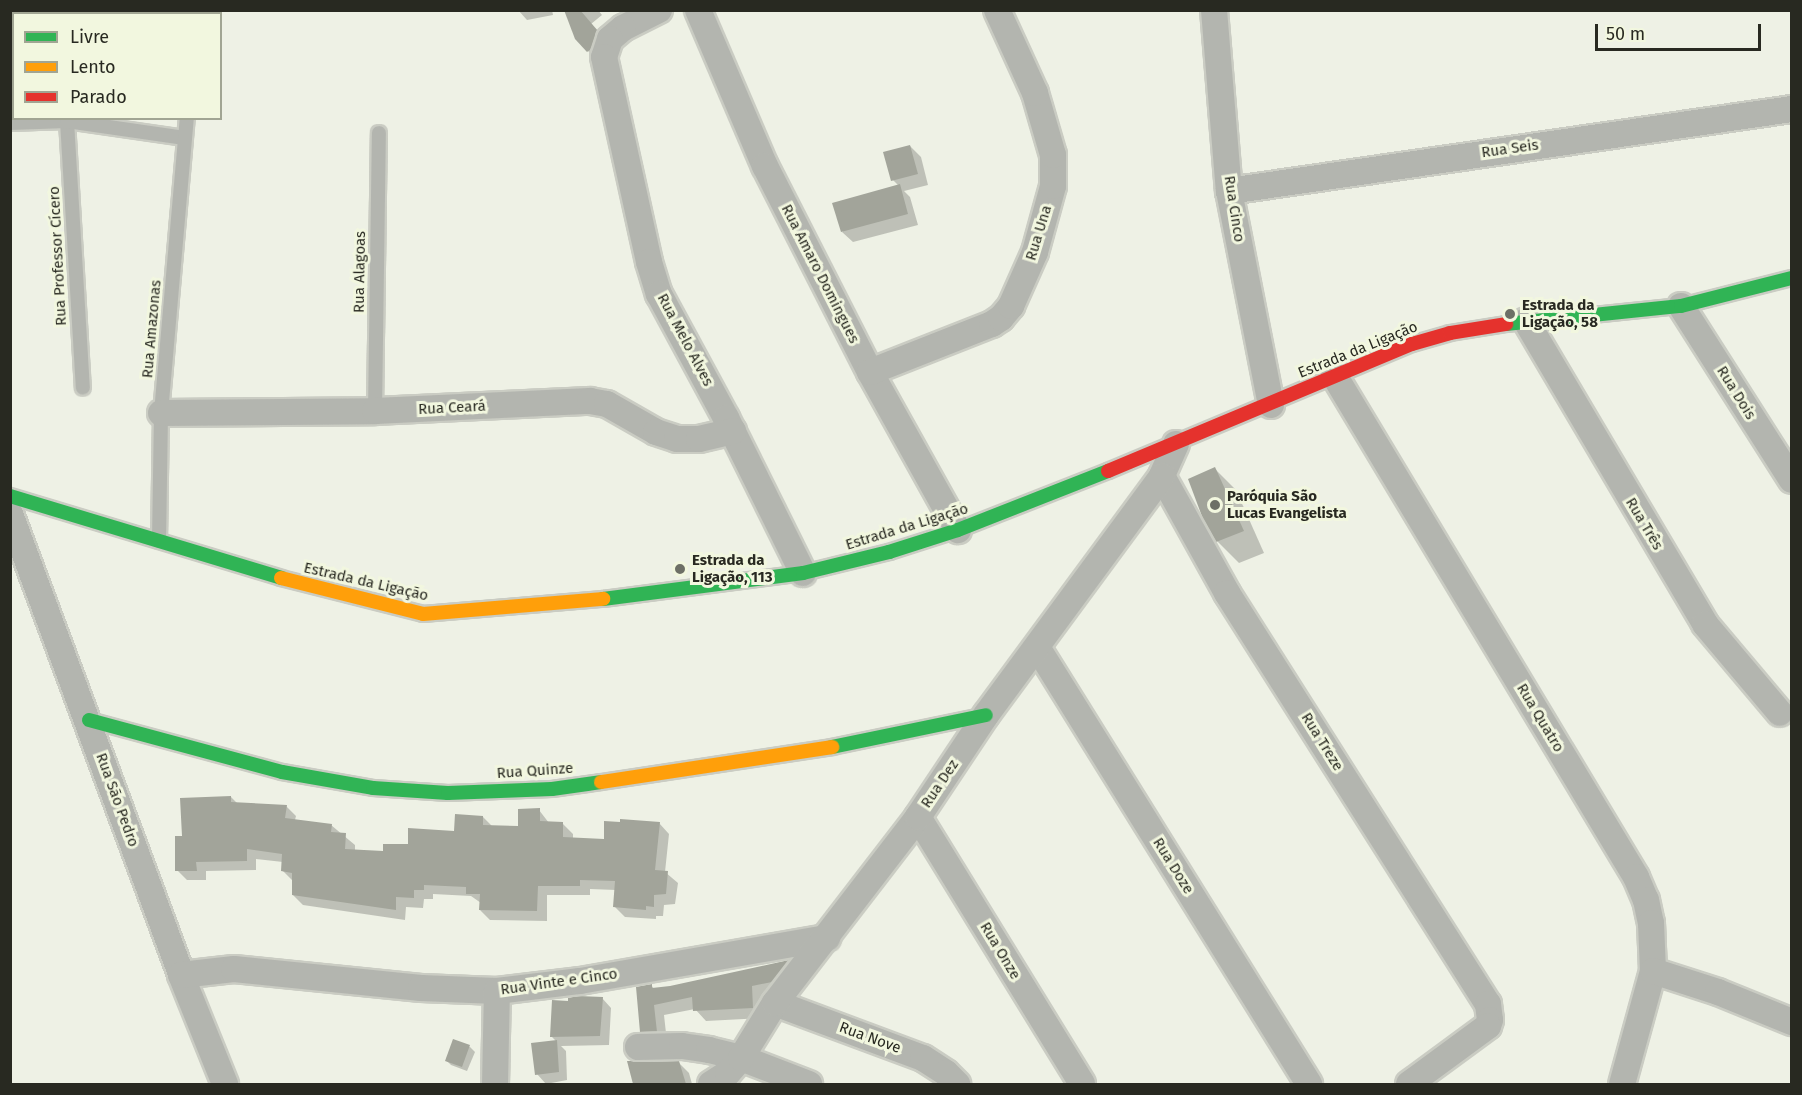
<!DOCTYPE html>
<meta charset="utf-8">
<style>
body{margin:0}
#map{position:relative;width:1802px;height:1095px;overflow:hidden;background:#eef1e5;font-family:"Fira Sans",sans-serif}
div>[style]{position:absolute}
.shadow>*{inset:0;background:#0003}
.building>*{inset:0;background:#a2a49a}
.roads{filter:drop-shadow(2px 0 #caccc3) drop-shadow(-2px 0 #caccc3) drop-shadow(0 2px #caccc3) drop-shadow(0 -2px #caccc3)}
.lane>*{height:14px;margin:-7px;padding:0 7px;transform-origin:7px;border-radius:7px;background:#b3b5af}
.street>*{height:26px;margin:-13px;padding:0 13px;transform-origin:13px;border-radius:13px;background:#b3b5af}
.fast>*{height:14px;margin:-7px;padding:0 7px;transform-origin:7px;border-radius:7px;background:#30b455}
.slow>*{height:14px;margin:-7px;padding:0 7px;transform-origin:7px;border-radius:7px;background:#ff9f0a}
.jam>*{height:14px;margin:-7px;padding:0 7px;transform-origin:7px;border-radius:7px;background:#e5322d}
.dots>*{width:16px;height:16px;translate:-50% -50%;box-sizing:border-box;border:3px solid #f2f7df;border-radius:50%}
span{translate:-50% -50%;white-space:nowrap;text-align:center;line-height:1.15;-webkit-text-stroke:6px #f2f7df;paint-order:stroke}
.street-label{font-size:15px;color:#282921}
.poi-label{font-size:15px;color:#282921;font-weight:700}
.left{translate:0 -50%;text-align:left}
.frame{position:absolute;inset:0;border:12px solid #282921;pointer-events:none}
.legend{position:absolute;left:12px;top:12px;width:210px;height:108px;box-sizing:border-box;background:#f2f7df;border:2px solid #a1a593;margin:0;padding:8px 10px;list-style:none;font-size:18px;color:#282921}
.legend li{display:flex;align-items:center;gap:12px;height:30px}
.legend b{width:30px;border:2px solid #a1a593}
.scale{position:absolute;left:1595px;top:24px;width:166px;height:27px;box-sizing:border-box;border:3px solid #282921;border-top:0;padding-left:8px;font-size:18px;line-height:21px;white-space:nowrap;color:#282921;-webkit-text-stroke:4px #f2f7df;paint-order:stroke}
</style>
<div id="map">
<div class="shadow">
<i style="clip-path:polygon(518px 10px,552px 10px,553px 15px,527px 20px)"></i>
<i style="clip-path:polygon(564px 10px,598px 10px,602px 15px,591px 24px,606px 41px,597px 60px,588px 51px)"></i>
<i style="clip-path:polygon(910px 146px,921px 157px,928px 185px,904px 191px,910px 197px,918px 225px,853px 242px,842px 232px,899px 186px,893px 180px)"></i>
<i style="clip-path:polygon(1214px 468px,1236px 490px,1264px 553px,1239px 563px,1217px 541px)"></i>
<i style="clip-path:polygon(231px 797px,237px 803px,286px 806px,296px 816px,295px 820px,331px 825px,355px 845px,355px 851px,384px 852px,455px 832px,483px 817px,493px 827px,519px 828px,539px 810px,549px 823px,563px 824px,573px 834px,573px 839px,605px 841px,659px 823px,669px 834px,665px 872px,678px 883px,675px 904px,664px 905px,663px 916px,656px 916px,656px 919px,625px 917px,615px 907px,616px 890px,590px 889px,590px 895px,547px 895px,547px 921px,490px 920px,480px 910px,481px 903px,471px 896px,433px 894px,433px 899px,424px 899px,423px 908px,406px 907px,405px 920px,303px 905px,293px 895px,293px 881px,283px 871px,283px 862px,256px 859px,256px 870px,206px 871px,206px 880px,187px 880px,177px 870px,183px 838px)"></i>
<i style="clip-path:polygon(789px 961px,799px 972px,783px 992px,762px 996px,763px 1018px,706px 1021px,695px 1009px,664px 1015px,667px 1042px,653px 1042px,642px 1031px,651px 985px,655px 990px,670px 988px)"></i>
<i style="clip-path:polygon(602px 998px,611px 1008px,609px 1045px,561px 1046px,566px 1051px,567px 1080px,546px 1084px,537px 1074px,557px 1042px,552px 1037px,570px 1003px)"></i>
<i style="clip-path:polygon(454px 1041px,470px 1047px,475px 1052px,467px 1071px,451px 1065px,446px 1060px)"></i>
<i style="clip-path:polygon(629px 1063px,679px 1063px,689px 1073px,692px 1084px,635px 1084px)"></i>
</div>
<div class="building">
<i style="clip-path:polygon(564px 10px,580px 10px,598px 31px,591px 49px,587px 52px,575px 39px)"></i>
<i style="clip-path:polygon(910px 145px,918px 174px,891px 181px,883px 152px)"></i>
<i style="clip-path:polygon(900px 184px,908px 214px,841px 232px,832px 203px)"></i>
<i style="clip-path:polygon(1215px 467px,1244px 531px,1216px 542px,1203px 519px,1188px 479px)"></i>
<i style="clip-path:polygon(231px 796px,231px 802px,287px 805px,285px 818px,332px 824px,331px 832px,346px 833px,345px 849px,383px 851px,383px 844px,408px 844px,408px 828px,454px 831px,455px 814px,483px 816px,483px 825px,518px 826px,518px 809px,540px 808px,540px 821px,563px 822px,563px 837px,604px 839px,604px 821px,620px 822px,620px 819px,660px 822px,655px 870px,668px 871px,666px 894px,654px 895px,654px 907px,646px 906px,646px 910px,613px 907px,615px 881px,580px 880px,580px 886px,538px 886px,537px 911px,479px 910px,480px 894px,466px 894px,466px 887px,424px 885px,424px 890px,414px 890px,414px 898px,396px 897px,396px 910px,292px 895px,292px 873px,281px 871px,282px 854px,247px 849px,247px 861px,196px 862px,197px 871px,175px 871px,175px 836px,182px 836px,180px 798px)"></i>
<i style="clip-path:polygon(789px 960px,772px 982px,752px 986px,753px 1008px,693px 1011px,692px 997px,654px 1005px,657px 1032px,640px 1032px,636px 987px,652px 984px,652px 988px,670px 986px)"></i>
<i style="clip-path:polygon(578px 996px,603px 997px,600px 1036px,550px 1037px,552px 1000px,568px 1001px,568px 998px)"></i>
<i style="clip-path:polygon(453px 1039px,470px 1045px,462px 1067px,445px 1061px)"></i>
<i style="clip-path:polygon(557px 1040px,559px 1072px,535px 1075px,531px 1043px)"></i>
<i style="clip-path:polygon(627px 1061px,679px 1061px,686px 1084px,633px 1084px)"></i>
</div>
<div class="roads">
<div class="lane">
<i style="left:23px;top:10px;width:4px;rotate:76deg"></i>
<i style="left:198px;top:14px;width:4px;rotate:-90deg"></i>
<i style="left:67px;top:121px;width:267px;rotate:86.6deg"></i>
<i style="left:10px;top:123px;width:57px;rotate:-2deg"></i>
<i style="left:67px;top:121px;width:119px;rotate:8.2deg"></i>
<i style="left:375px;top:411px;width:278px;rotate:-89.2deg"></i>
<i style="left:159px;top:541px;width:128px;rotate:-89.1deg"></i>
<i style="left:161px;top:413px;width:296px;rotate:-85deg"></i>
</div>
<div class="street">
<i style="left:659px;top:10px;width:40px;rotate:153.4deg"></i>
<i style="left:623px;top:28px;width:17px;rotate:140deg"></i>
<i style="left:610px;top:39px;width:19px;rotate:108deg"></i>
<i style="left:604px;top:57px;width:210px;rotate:77.6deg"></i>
<i style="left:649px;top:262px;width:34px;rotate:73deg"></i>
<i style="left:659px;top:294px;width:141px;rotate:61.6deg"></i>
<i style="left:726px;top:418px;width:173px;rotate:63.6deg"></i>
<i style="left:698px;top:10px;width:170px;rotate:66.8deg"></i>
<i style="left:765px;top:166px;width:231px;rotate:63deg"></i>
<i style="left:870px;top:372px;width:181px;rotate:60.9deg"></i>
<i style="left:1214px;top:10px;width:182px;rotate:85.3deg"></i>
<i style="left:1229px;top:191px;width:218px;rotate:78.9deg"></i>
<i style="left:1229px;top:191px;width:569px;rotate:-8.29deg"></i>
<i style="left:1681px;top:306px;width:206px;rotate:57.5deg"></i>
<i style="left:1526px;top:321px;width:352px;rotate:59.4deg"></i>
<i style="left:1705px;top:624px;width:116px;rotate:49.9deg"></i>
<i style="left:870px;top:372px;width:131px;rotate:-21.5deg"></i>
<i style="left:992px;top:324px;width:11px;rotate:-34deg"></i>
<i style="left:1001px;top:318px;width:16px;rotate:-50deg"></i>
<i style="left:1011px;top:306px;width:59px;rotate:-66deg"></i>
<i style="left:1035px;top:252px;width:68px;rotate:-74.7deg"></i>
<i style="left:1053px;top:186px;width:31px;rotate:-90deg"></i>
<i style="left:1053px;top:155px;width:65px;rotate:-106.2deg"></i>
<i style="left:1035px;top:93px;width:91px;rotate:-114.6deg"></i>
<i style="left:1334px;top:375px;width:586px;rotate:58.97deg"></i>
<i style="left:1636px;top:877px;width:25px;rotate:67deg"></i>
<i style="left:1646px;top:900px;width:24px;rotate:78deg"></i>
<i style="left:1651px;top:923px;width:48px;rotate:87.6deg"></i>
<i style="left:1653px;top:971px;width:117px;rotate:105.3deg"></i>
<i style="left:161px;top:413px;width:214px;rotate:-0.5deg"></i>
<i style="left:375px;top:411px;width:215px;rotate:-2.7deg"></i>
<i style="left:590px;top:401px;width:17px;rotate:10deg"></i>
<i style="left:607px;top:404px;width:56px;rotate:29.7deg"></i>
<i style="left:656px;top:432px;width:22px;rotate:18deg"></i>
<i style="left:677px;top:439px;width:22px"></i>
<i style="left:699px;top:439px;width:35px;rotate:-13deg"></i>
<i style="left:1176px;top:444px;width:35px;rotate:114deg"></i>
<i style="left:1162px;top:476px;width:134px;rotate:60.9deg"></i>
<i style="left:1227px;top:593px;width:487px;rotate:57.6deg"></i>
<i style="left:1488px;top:1004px;width:16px;rotate:83deg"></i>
<i style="left:1490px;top:1020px;width:6px;rotate:108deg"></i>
<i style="left:1488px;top:1026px;width:98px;rotate:143.7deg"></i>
<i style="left:10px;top:514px;width:492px;rotate:69.6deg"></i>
<i style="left:181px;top:975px;width:118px;rotate:68deg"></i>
<i style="left:1037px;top:647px;width:515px;rotate:58.1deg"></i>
<i style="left:918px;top:817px;width:313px;rotate:58.4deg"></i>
<i style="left:1653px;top:971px;width:68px;rotate:17.9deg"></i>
<i style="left:1718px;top:992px;width:80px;rotate:22.1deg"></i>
<i style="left:181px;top:975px;width:53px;rotate:-6.5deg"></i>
<i style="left:234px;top:969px;width:188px;rotate:5.8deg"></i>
<i style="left:421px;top:988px;width:76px;rotate:2.3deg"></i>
<i style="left:497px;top:991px;width:84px;rotate:-6.9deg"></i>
<i style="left:580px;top:981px;width:251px;rotate:-9.9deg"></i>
<i style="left:775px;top:1003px;width:158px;rotate:20.4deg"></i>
<i style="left:923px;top:1058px;width:27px;rotate:33deg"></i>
<i style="left:946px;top:1073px;width:16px;rotate:45deg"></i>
<i style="left:638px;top:1047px;width:44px;rotate:-1.3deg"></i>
<i style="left:682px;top:1046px;width:27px;rotate:8deg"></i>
<i style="left:709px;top:1050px;width:33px;rotate:14deg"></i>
<i style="left:741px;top:1058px;width:73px;rotate:20.9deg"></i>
<i style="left:495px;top:1084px;width:93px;rotate:-88.8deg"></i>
<i style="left:711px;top:1084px;width:20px;rotate:-33deg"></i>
<i style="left:728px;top:1073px;width:20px;rotate:-49deg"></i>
<i style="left:741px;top:1058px;width:65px;rotate:-58.3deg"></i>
<i style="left:775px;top:1003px;width:235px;rotate:-52.4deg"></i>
<i style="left:918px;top:817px;width:123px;rotate:-56.3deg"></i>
<i style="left:986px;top:715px;width:297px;rotate:-53.6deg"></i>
</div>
<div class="fast">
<i style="left:1506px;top:324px;width:176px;rotate:-5.9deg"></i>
<i style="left:1681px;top:306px;width:114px;rotate:-14.2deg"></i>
<i style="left:10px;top:496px;width:283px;rotate:16.8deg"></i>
<i style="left:603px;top:599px;width:202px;rotate:-7.4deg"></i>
<i style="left:803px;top:573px;width:89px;rotate:-13.7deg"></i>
<i style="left:889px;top:552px;width:72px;rotate:-17.7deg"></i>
<i style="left:958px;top:530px;width:161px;rotate:-21.5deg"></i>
<i style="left:89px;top:720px;width:200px;rotate:15.1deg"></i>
<i style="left:282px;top:772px;width:92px;rotate:10deg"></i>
<i style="left:373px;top:788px;width:75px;rotate:3.8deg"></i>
<i style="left:448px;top:793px;width:104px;rotate:-2.2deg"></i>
<i style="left:552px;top:789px;width:49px;rotate:-8.1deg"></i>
<i style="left:832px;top:747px;width:157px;rotate:-11.7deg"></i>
</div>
<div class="slow">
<i style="left:281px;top:578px;width:146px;rotate:14.2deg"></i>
<i style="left:423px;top:614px;width:181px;rotate:-4.8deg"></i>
<i style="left:601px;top:782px;width:234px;rotate:-8.6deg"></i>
</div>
<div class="jam">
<i style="left:1108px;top:471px;width:329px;rotate:-22.7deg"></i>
<i style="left:1412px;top:344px;width:40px;rotate:-16deg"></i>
<i style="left:1450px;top:333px;width:57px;rotate:-9.1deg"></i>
</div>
</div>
<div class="dots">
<i style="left:1510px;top:314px;background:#6d6f66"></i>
<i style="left:1215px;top:505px;background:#6d6f66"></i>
<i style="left:680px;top:569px;background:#6d6f66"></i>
</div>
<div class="street-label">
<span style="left:1510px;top:149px;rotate:-8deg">Rua Seis</span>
<span style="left:1234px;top:209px;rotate:81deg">Rua Cinco</span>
<span style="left:1039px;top:233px;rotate:-73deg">Rua Una</span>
<span style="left:58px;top:256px;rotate:-93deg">Rua Professor Cícero</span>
<span style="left:360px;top:272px;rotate:-89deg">Rua Alagoas</span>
<span style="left:820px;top:274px;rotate:63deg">Rua Amaro Domingues</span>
<span style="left:152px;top:329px;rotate:-85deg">Rua Amazonas</span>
<span style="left:685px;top:340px;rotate:62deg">Rua Melo Alves</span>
<span style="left:1358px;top:350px;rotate:-22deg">Estrada da Ligação</span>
<span style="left:1736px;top:393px;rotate:58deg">Rua Dois</span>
<span style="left:452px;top:408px;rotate:-3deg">Rua Ceará</span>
<span style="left:1644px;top:524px;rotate:59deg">Rua Três</span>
<span style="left:907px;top:527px;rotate:-17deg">Estrada da Ligação</span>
<span style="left:366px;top:582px;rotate:13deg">Estrada da Ligação</span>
<span style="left:1540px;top:718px;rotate:59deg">Rua Quatro</span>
<span style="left:1322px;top:742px;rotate:58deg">Rua Treze</span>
<span style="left:535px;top:771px;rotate:-4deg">Rua Quinze</span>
<span style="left:940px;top:784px;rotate:-56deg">Rua Dez</span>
<span style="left:117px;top:800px;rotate:70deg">Rua São Pedro</span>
<span style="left:1173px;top:866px;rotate:58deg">Rua Doze</span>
<span style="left:1000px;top:951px;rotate:59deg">Rua Onze</span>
<span style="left:559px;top:982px;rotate:-8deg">Rua Vinte e Cinco</span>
<span style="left:870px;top:1038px;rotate:20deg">Rua Nove</span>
</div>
<div class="poi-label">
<span class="left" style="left:1522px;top:314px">Estrada da<br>Ligação, 58</span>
<span class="left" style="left:1227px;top:505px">Paróquia São<br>Lucas Evangelista</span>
<span class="left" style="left:692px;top:569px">Estrada da<br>Ligação, 113</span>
</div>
<div class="frame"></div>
<ul class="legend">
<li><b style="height:8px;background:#30b455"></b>Livre</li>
<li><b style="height:8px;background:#ff9f0a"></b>Lento</li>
<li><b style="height:8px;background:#e5322d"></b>Parado</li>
</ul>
<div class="scale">50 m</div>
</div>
